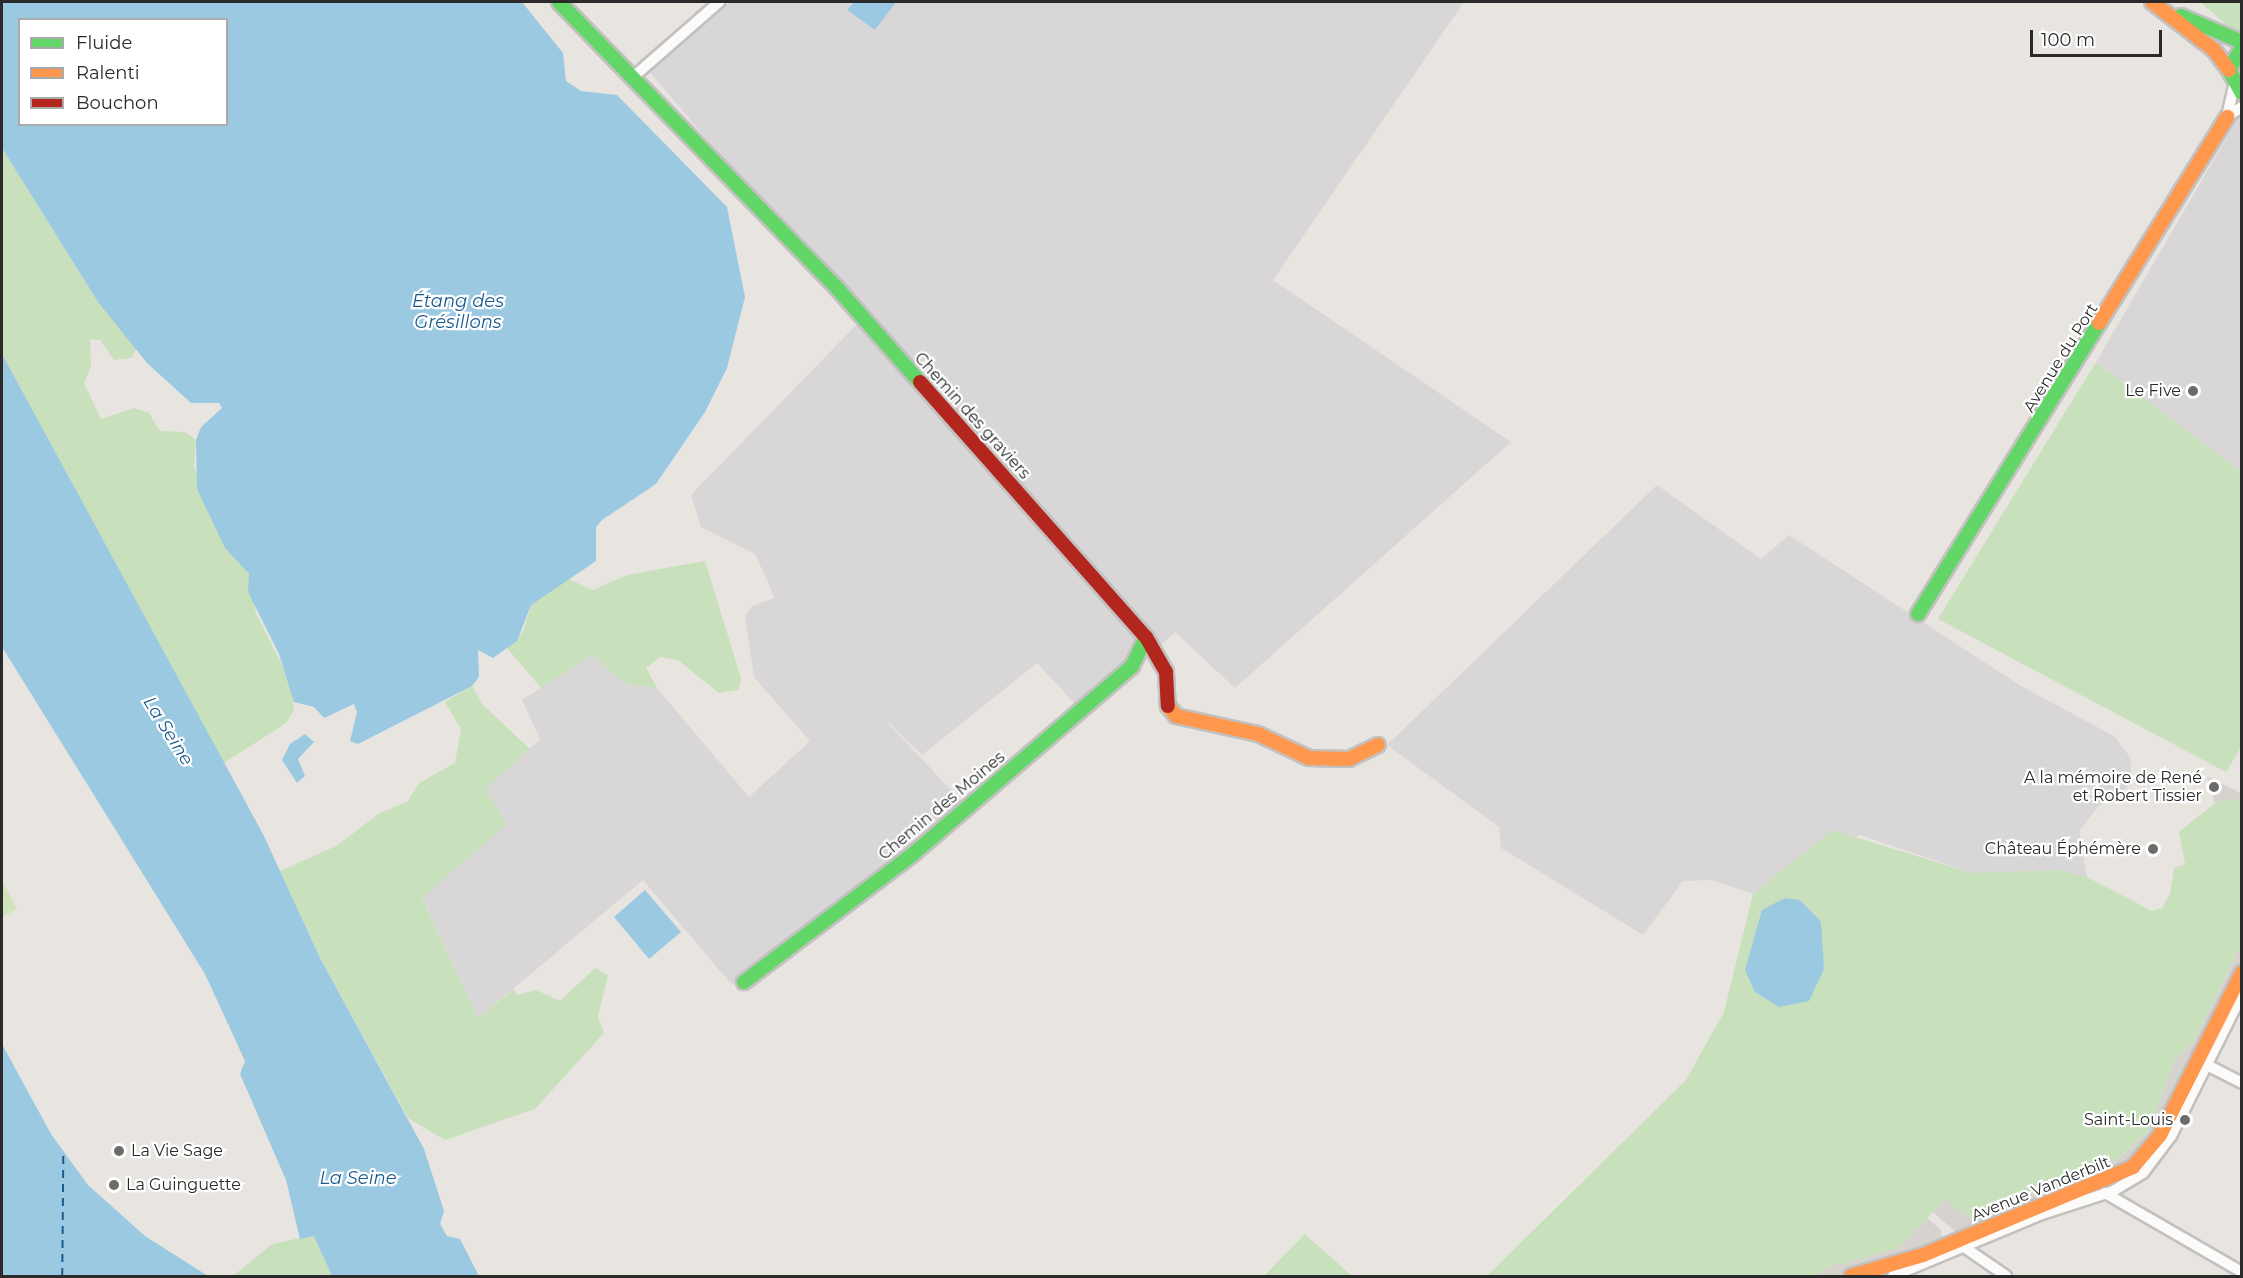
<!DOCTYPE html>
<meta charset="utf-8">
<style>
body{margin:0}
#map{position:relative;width:2243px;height:1278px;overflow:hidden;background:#e8e5e0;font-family:Montserrat,sans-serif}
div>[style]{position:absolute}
.industrial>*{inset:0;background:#d9d6d7}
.green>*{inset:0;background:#c8e0bc}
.pitch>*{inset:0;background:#d1e3ba}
.plaza>*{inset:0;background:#d6d3ce}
.water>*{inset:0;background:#9bc9e2}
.ferry>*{height:1.5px;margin-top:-0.75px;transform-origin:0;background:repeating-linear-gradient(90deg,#1a5b8e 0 8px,transparent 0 14px)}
.roads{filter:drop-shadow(2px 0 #c2c1c0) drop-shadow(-2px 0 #c2c1c0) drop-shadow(0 2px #c2c1c0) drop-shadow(0 -2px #c2c1c0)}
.street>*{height:10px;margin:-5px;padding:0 5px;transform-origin:5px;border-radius:5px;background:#fcfbfa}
.fast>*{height:14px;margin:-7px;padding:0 7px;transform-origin:7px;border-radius:7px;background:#63d668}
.slow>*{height:14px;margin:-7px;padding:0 7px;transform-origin:7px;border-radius:7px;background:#ff974d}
.jam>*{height:14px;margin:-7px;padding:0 7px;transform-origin:7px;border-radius:7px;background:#b3261e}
.dots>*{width:16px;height:16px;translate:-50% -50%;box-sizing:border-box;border:3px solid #fff;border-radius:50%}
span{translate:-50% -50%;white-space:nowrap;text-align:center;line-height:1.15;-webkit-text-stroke:4.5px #fff;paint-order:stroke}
.street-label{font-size:16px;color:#2a2a2a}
.poi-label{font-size:16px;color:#2a2a2a}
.right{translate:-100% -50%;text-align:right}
.left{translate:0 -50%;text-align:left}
.water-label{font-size:18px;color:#1a5b8e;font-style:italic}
.frame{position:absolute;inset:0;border:3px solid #2a2a2a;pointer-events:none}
.legend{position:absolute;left:18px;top:18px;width:210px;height:108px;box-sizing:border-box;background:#fff;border:2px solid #aaa;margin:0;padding:8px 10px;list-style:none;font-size:18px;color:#2a2a2a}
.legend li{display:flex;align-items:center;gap:12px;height:30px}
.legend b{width:30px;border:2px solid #aaa}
.scale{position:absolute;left:2030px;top:30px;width:132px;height:27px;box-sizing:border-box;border:3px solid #2a2a2a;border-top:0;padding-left:8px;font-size:18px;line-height:21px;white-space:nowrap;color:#2a2a2a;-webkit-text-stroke:4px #fff;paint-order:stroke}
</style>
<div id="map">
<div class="industrial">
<i style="clip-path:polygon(729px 2px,1464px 2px,1273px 280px,1511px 442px,1235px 688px,1175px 632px,1151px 654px,1145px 645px,1078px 707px,1037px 663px,922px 755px,876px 710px,963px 803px,732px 985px,643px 880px,478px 1018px,422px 897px,506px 824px,485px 789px,540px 739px,522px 700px,592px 655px,626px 684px,657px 688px,749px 797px,810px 741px,754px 677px,745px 616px,752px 606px,775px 598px,755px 554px,701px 527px,691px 495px,860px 321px,650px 72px)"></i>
<i style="clip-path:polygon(2241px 113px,2241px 472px,2096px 362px)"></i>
<i style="clip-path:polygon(1657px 485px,1761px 559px,1789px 535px,2021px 686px,2114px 736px,2130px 757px,2132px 784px,2098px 807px,2079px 831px,2087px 877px,2060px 870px,1972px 873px,1860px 835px,1780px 873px,1753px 894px,1711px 880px,1683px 881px,1643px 935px,1501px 848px,1499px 827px,1387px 745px)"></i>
</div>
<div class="green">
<i style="clip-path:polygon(2200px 2px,2241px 2px,2241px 32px,2235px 32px)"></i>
<i style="clip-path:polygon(2px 148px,98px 302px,137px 347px,132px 358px,114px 360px,100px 340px,90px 339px,91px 367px,84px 383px,101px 419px,134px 408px,149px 413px,160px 431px,185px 432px,196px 440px,194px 466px,225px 548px,249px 574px,256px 613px,292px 685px,294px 710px,286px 723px,224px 763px,2px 354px)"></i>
<i style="clip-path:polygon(2096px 362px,2241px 472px,2241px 747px,2226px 772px,1938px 619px)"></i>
<i style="clip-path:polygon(705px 561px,741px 678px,739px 690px,719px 693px,678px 660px,660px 657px,646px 668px,657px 688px,626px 684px,592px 655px,541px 688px,507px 648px,523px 632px,531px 605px,566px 578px,593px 590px,627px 575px)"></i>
<i style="clip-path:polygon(472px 686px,483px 705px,530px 749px,485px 789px,507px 824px,422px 898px,478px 1018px,514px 989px,517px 995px,536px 990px,560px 1001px,595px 968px,608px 975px,598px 1017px,604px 1033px,535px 1109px,445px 1140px,408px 1118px,320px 958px,280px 871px,336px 846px,380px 813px,407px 802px,419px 783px,455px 763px,461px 729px,445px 702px)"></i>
<i style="clip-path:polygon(2241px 798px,2241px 944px,2194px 1041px,2174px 1061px,2148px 1132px,2118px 1159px,1971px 1219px,1933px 1212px,1898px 1249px,1829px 1267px,1817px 1276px,1487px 1276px,1686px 1080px,1724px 1012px,1753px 894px,1832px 830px,1972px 873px,2060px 870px,2087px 877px,2152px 911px,2162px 908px,2170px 894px,2174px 868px,2185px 864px,2179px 832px,2215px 803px)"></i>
<i style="clip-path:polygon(1305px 1234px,1352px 1276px,1264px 1276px)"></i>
<i style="clip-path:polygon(314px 1235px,332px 1276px,233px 1276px,272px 1244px)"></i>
</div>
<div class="pitch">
<i style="clip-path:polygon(2px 880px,17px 909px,2px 917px)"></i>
</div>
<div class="plaza">
<i style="clip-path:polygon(2207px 776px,2241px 793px,2241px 798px,2215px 803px)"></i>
<i style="clip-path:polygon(2241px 944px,2241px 961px,2160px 1126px,2137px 1159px,1958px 1234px,1933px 1212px,1944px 1200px,1971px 1218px,2118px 1159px,2148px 1132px,2174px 1061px,2194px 1041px)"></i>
<i style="clip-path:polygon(1927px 1218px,1941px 1230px,1942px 1242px,1845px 1276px,1817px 1276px,1828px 1267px,1898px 1249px)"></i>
</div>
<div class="water">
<i style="clip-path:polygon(evenodd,2px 2px,522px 2px,563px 53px,566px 81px,581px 91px,617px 95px,727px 207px,745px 297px,727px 368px,705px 412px,656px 484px,602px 520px,596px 527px,596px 561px,531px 605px,517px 641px,493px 658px,478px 650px,479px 677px,472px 686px,358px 744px,350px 741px,357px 712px,354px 704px,324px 718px,314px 707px,294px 702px,279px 654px,248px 592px,249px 574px,225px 548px,197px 489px,196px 440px,201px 427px,222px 408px,219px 403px,191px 403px,147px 363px,98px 302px,2px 148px,2px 2px,20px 20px,226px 20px,226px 124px,20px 124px,20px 20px)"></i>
<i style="clip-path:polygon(854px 2px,896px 2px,875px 30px,847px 10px)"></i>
<i style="clip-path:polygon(2px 354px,263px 834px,320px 958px,424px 1149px,444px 1211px,440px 1224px,447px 1236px,460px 1239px,479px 1276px,332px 1276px,314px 1236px,300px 1239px,286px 1180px,240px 1074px,245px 1061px,205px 974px,2px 647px)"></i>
<i style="clip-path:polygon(305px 734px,314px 742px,298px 759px,305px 776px,297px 783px,282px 760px,290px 744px)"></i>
<i style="clip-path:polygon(645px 890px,681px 932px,649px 959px,614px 917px)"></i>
<i style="clip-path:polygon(1785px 898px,1800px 900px,1821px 922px,1824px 969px,1809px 1001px,1779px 1007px,1755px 992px,1745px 970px,1762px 910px)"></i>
<i style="clip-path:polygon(2px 1044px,51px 1134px,88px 1185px,145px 1236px,208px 1276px,2px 1276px)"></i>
</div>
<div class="ferry">
<i style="left:62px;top:1276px;width:120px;rotate:-89.5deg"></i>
</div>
<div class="roads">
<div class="street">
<i style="left:632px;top:78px;width:116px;rotate:-41.1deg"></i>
<i style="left:2234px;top:86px;width:32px;rotate:103deg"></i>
<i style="left:2227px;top:117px;width:18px;rotate:-34deg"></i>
<i style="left:2207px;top:1065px;width:39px;rotate:27deg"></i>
<i style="left:2105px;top:1193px;width:158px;rotate:30deg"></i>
<i style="left:1964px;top:1247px;width:51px;rotate:34.6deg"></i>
<i style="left:1893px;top:1276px;width:161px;rotate:-22.6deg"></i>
<i style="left:2042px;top:1214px;width:75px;rotate:-17.9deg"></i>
<i style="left:2113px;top:1191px;width:35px;rotate:-31deg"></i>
<i style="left:2143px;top:1173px;width:46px;rotate:-52.9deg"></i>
<i style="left:2171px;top:1136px;width:159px;rotate:-63.4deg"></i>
</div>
<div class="fast">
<i style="left:559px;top:2px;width:399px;rotate:45.8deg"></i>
<i style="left:837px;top:288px;width:125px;rotate:48.6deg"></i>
<i style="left:2181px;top:16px;width:66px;rotate:23.1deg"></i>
<i style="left:2242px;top:47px;width:26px;rotate:119deg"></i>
<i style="left:2229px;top:70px;width:26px;rotate:61deg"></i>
<i style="left:1918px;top:614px;width:343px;rotate:-58.1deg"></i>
<i style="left:744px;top:982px;width:212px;rotate:-37.1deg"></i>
<i style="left:913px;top:854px;width:289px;rotate:-40.6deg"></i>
<i style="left:1132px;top:666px;width:32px;rotate:-64deg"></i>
</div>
<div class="slow">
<i style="left:2152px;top:2px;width:78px;rotate:37.7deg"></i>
<i style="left:2214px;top:50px;width:25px;rotate:53deg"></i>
<i style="left:2099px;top:323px;width:243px;rotate:-58.1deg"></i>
<i style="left:1168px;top:706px;width:13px;rotate:51deg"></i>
<i style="left:1176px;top:716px;width:84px;rotate:12.4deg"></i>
<i style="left:1258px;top:734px;width:56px;rotate:25.2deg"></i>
<i style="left:1309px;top:758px;width:40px;rotate:1.4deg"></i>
<i style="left:1349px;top:759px;width:32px;rotate:-26deg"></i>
<i style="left:1851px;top:1276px;width:75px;rotate:-16.3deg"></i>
<i style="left:1923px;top:1255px;width:228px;rotate:-22.7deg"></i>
<i style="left:2133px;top:1167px;width:42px;rotate:-49.8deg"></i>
<i style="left:2160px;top:1135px;width:182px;rotate:-63.2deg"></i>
</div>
<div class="jam">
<i style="left:920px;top:382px;width:341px;rotate:48.5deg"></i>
<i style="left:1146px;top:637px;width:40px;rotate:60.3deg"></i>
<i style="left:1166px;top:672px;width:34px;rotate:87deg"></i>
</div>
</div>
<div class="dots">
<i style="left:2193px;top:391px;background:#6c6b6a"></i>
<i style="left:2214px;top:787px;background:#6c6b6a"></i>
<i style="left:2153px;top:849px;background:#6c6b6a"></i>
<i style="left:2185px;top:1120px;background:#6c6b6a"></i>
<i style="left:119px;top:1151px;background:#6c6b6a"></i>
<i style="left:114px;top:1185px;background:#6c6b6a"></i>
</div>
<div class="street-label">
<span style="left:2061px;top:358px;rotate:-58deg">Avenue du Port</span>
<span style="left:972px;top:416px;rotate:48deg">Chemin des graviers</span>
<span style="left:942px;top:806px;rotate:-40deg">Chemin des Moines</span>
<span style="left:2041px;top:1189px;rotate:-22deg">Avenue Vanderbilt</span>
</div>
<div class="poi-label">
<span class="right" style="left:2181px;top:391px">Le Five</span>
<span class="right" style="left:2202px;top:787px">A la mémoire de René<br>et Robert Tissier</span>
<span class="right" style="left:2141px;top:849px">Château Éphémère</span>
<span class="right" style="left:2173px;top:1120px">Saint-Louis</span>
<span class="left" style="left:131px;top:1151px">La Vie Sage</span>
<span class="left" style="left:126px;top:1185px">La Guinguette</span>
</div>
<div class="water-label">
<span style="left:458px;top:312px">Étang des<br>Grésillons</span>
<span style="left:168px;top:731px;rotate:58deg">La Seine</span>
<span style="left:358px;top:1178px">La Seine</span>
</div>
<div class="frame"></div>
<ul class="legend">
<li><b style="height:8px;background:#63d668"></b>Fluide</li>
<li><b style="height:8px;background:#ff974d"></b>Ralenti</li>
<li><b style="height:8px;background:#b3261e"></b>Bouchon</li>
</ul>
<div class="scale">100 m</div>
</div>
